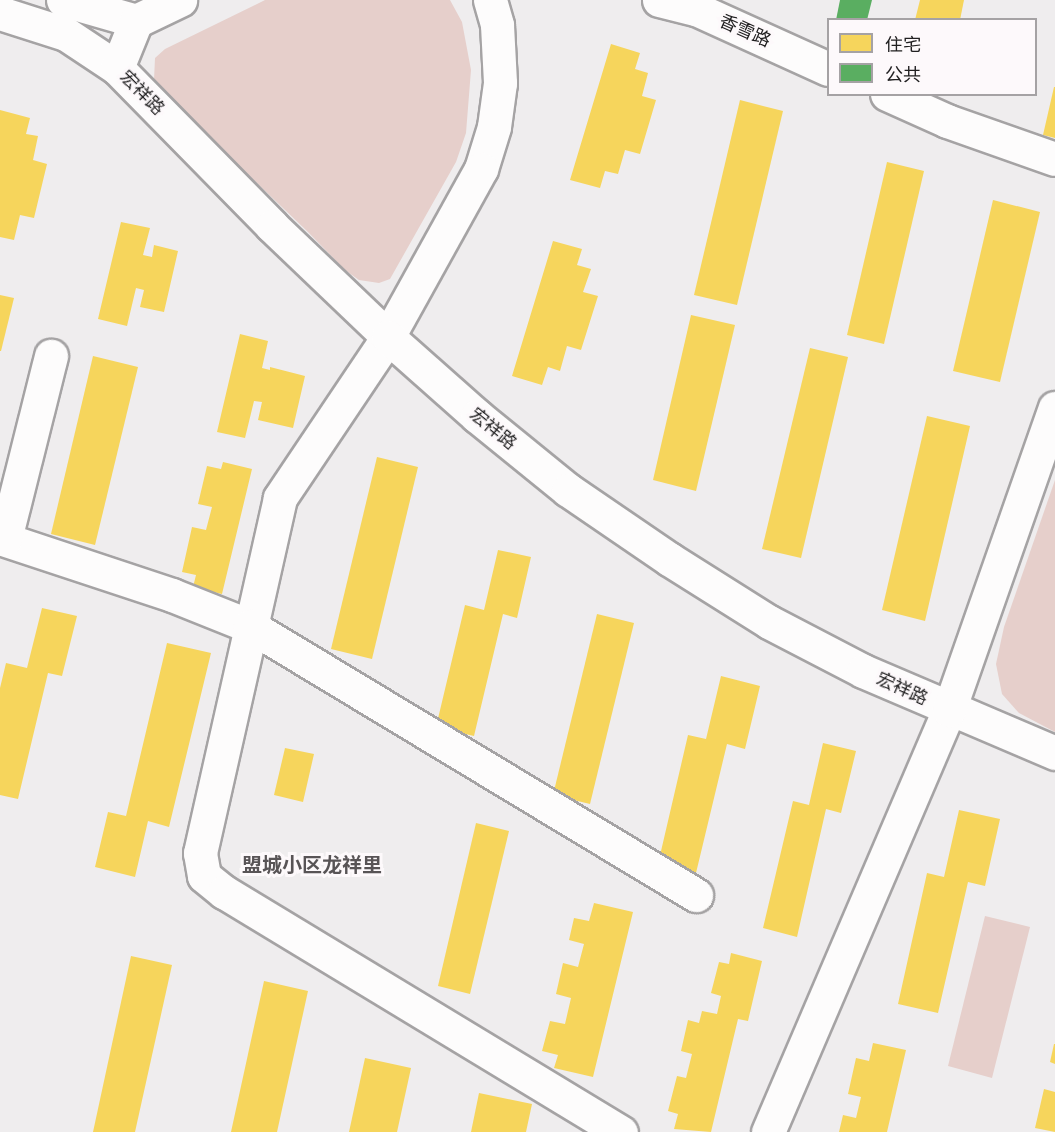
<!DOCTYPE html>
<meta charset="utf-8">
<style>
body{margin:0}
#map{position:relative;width:1055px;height:1132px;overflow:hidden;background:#efedee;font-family:"Zilla Slab","Noto Sans SC",serif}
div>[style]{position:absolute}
.green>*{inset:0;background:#e6cfcb}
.homes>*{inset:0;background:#f6d55c}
.public>*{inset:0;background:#5aae61}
.roads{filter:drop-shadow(2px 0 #a5a3a4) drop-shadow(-2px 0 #a5a3a4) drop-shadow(0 2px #a5a3a4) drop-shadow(0 -2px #a5a3a4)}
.minor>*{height:33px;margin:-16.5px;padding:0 16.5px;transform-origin:16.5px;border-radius:16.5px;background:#fdfcfc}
span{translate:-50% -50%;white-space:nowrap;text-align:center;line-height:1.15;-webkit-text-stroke:6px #fdf9fb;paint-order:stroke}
.street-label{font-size:18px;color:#212021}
.neighbourhood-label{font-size:20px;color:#585456;font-weight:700}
.legend{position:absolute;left:827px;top:18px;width:210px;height:78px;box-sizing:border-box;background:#fdf9fb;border:2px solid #a5a2a4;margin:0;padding:8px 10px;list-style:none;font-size:18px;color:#212021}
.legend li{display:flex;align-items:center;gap:12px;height:30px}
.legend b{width:30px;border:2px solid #a5a2a4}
</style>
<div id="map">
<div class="green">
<i style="clip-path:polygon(265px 0,450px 0,462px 22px,471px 70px,466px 133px,456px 162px,390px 279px,379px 283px,359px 280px,345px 270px,308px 232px,167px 97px,154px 80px,155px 58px,165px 49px)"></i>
<i style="clip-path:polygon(1055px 480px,1055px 732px,1019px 713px,1002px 694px,996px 664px,1004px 627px)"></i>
<i style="clip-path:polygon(985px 916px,1030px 927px,992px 1078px,948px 1066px)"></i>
</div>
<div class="homes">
<i style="clip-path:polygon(920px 0,964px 0,960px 20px,915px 20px)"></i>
<i style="clip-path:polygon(611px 44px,640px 53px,635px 69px,648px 73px,642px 96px,656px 100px,640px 154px,625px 150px,618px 174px,605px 171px,600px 188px,570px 180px)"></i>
<i style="clip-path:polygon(1054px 87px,1055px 87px,1055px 138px,1043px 135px)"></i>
<i style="clip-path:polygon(740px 100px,783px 111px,737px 305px,694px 295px)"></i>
<i style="clip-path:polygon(0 110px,30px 118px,26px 134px,38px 136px,33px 160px,47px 164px,34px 218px,20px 215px,14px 240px,0 237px)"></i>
<i style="clip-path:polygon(887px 162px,924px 171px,884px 344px,847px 335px)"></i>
<i style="clip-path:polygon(993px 200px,1040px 212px,1000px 382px,953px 371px)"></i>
<i style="clip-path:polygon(121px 222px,150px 228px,143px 255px,152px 257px,154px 245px,178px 251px,164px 312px,140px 307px,144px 290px,136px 288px,127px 326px,98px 319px)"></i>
<i style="clip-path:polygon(553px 241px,582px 249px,577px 265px,591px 269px,583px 292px,598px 296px,581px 350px,567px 346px,560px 371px,548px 367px,542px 385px,512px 376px)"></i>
<i style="clip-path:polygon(0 295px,14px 298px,1px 351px,0 351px)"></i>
<i style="clip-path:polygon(691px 315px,735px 325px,696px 491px,653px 480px)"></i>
<i style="clip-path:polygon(240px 334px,268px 341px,262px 368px,270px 370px,270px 367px,305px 376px,293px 428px,258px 420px,262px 402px,254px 401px,245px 438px,217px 432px)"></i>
<i style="clip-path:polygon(810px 348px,848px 357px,801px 558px,762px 549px)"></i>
<i style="clip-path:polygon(93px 356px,138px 367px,95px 545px,51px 534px)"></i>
<i style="clip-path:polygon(927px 416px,970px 426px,925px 621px,882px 610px)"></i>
<i style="clip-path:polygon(377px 457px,418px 467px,372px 659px,331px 649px)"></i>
<i style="clip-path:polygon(223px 462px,252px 469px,222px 594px,193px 587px,196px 575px,182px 572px,192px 527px,206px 530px,212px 507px,198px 504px,207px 466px,221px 469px)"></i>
<i style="clip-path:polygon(498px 550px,531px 557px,517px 618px,503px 614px,474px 736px,436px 727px,465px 605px,484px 610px)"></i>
<i style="clip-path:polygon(42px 608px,77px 616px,62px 676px,48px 673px,18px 799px,0 795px,0 688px,6px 663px,27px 668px)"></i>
<i style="clip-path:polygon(597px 614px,634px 623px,590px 804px,553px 795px)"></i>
<i style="clip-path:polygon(167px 643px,211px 653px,169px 827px,148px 821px,135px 877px,95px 867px,108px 812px,126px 816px)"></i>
<i style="clip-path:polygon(721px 676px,760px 686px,745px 749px,727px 744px,696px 873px,658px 864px,688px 735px,706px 739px)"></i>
<i style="clip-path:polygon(823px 743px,856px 751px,841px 813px,826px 809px,797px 937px,763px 928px,793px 801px,809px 805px)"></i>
<i style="clip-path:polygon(285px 748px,314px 754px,303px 802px,274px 795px)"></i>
<i style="clip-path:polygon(959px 810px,1000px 819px,985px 886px,968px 882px,938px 1013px,898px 1004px,927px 873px,944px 877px)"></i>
<i style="clip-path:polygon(476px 823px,509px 831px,470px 994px,438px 986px)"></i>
<i style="clip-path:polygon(594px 903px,633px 912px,593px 1077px,554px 1068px,558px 1055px,542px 1051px,550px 1021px,565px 1024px,571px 998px,556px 994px,563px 963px,578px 967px,584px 944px,569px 940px,574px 918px,589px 921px)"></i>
<i style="clip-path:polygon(731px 953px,762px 961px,748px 1021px,738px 1019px,711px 1132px,674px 1129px,678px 1114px,668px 1111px,677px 1076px,686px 1078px,692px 1054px,681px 1051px,688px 1020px,699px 1023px,702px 1011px,717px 1014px,721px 996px,711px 993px,719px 962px,729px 964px)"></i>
<i style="clip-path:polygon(131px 956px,172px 965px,135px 1132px,93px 1132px)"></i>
<i style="clip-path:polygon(264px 981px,308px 991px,277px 1132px,231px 1132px)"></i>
<i style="clip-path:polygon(873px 1043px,906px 1050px,887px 1132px,839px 1132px,843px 1115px,856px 1118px,861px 1097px,848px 1094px,856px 1058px,869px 1061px)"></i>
<i style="clip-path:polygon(1054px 1044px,1055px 1044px,1055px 1064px,1050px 1062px)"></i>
<i style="clip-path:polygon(365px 1058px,411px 1068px,397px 1132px,349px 1132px)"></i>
<i style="clip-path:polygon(1044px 1089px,1055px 1092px,1055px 1132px,1035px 1128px)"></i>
<i style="clip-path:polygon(479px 1093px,532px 1104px,526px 1132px,471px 1132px)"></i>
</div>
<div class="public">
<i style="clip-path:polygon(840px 0,872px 0,867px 20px,836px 20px)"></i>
</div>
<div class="roads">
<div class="minor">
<i style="left:63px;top:0;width:76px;rotate:16deg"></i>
<i style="left:490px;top:0;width:26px;rotate:74deg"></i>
<i style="left:497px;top:25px;width:58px;rotate:87deg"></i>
<i style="left:500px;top:83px;width:44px;rotate:97.8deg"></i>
<i style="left:494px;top:127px;width:44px;rotate:107.2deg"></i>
<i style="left:481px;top:169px;width:192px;rotate:119deg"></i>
<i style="left:388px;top:337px;width:194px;rotate:123.9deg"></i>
<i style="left:280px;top:498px;width:364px;rotate:102.7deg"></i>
<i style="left:200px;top:853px;width:23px;rotate:80deg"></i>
<i style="left:204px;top:876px;width:26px;rotate:39deg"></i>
<i style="left:224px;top:892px;width:464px;rotate:31.2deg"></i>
<i style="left:659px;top:0;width:38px;rotate:14deg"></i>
<i style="left:696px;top:9px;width:145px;rotate:24.4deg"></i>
<i style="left:0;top:13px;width:69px;rotate:17.7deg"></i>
<i style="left:66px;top:34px;width:61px;rotate:33.7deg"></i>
<i style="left:117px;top:68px;width:221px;rotate:45.5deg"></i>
<i style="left:272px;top:226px;width:161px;rotate:43.7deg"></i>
<i style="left:388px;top:337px;width:119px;rotate:41.6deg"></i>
<i style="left:477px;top:416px;width:117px;rotate:39.1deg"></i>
<i style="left:568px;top:490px;width:122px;rotate:34.3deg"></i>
<i style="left:669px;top:559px;width:118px;rotate:32.2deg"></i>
<i style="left:769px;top:622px;width:106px;rotate:27.5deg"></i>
<i style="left:863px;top:671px;width:209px;rotate:23.1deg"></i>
<i style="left:117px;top:68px;width:51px;rotate:-68deg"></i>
<i style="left:136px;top:21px;width:49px;rotate:-25.5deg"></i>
<i style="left:887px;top:94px;width:66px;rotate:24.2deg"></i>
<i style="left:947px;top:121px;width:114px;rotate:19.4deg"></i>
<i style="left:0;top:538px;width:181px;rotate:18.3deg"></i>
<i style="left:172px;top:595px;width:84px;rotate:21.7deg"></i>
<i style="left:250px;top:626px;width:521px;rotate:31.1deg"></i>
<i style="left:5px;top:539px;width:189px;rotate:-75.9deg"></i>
<i style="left:768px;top:1132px;width:459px;rotate:-66.8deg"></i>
<i style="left:949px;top:710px;width:320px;rotate:-70.7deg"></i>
</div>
</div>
<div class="street-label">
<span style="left:745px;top:31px;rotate:24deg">香雪路</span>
<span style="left:142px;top:93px;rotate:45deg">宏祥路</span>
<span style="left:493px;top:429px;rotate:39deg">宏祥路</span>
<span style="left:902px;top:689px;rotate:24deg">宏祥路</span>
</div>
<div class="neighbourhood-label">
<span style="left:312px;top:865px">盟城小区龙祥里</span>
</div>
<ul class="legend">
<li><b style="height:16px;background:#f6d55c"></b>住宅</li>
<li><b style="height:16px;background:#5aae61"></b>公共</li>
</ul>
</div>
